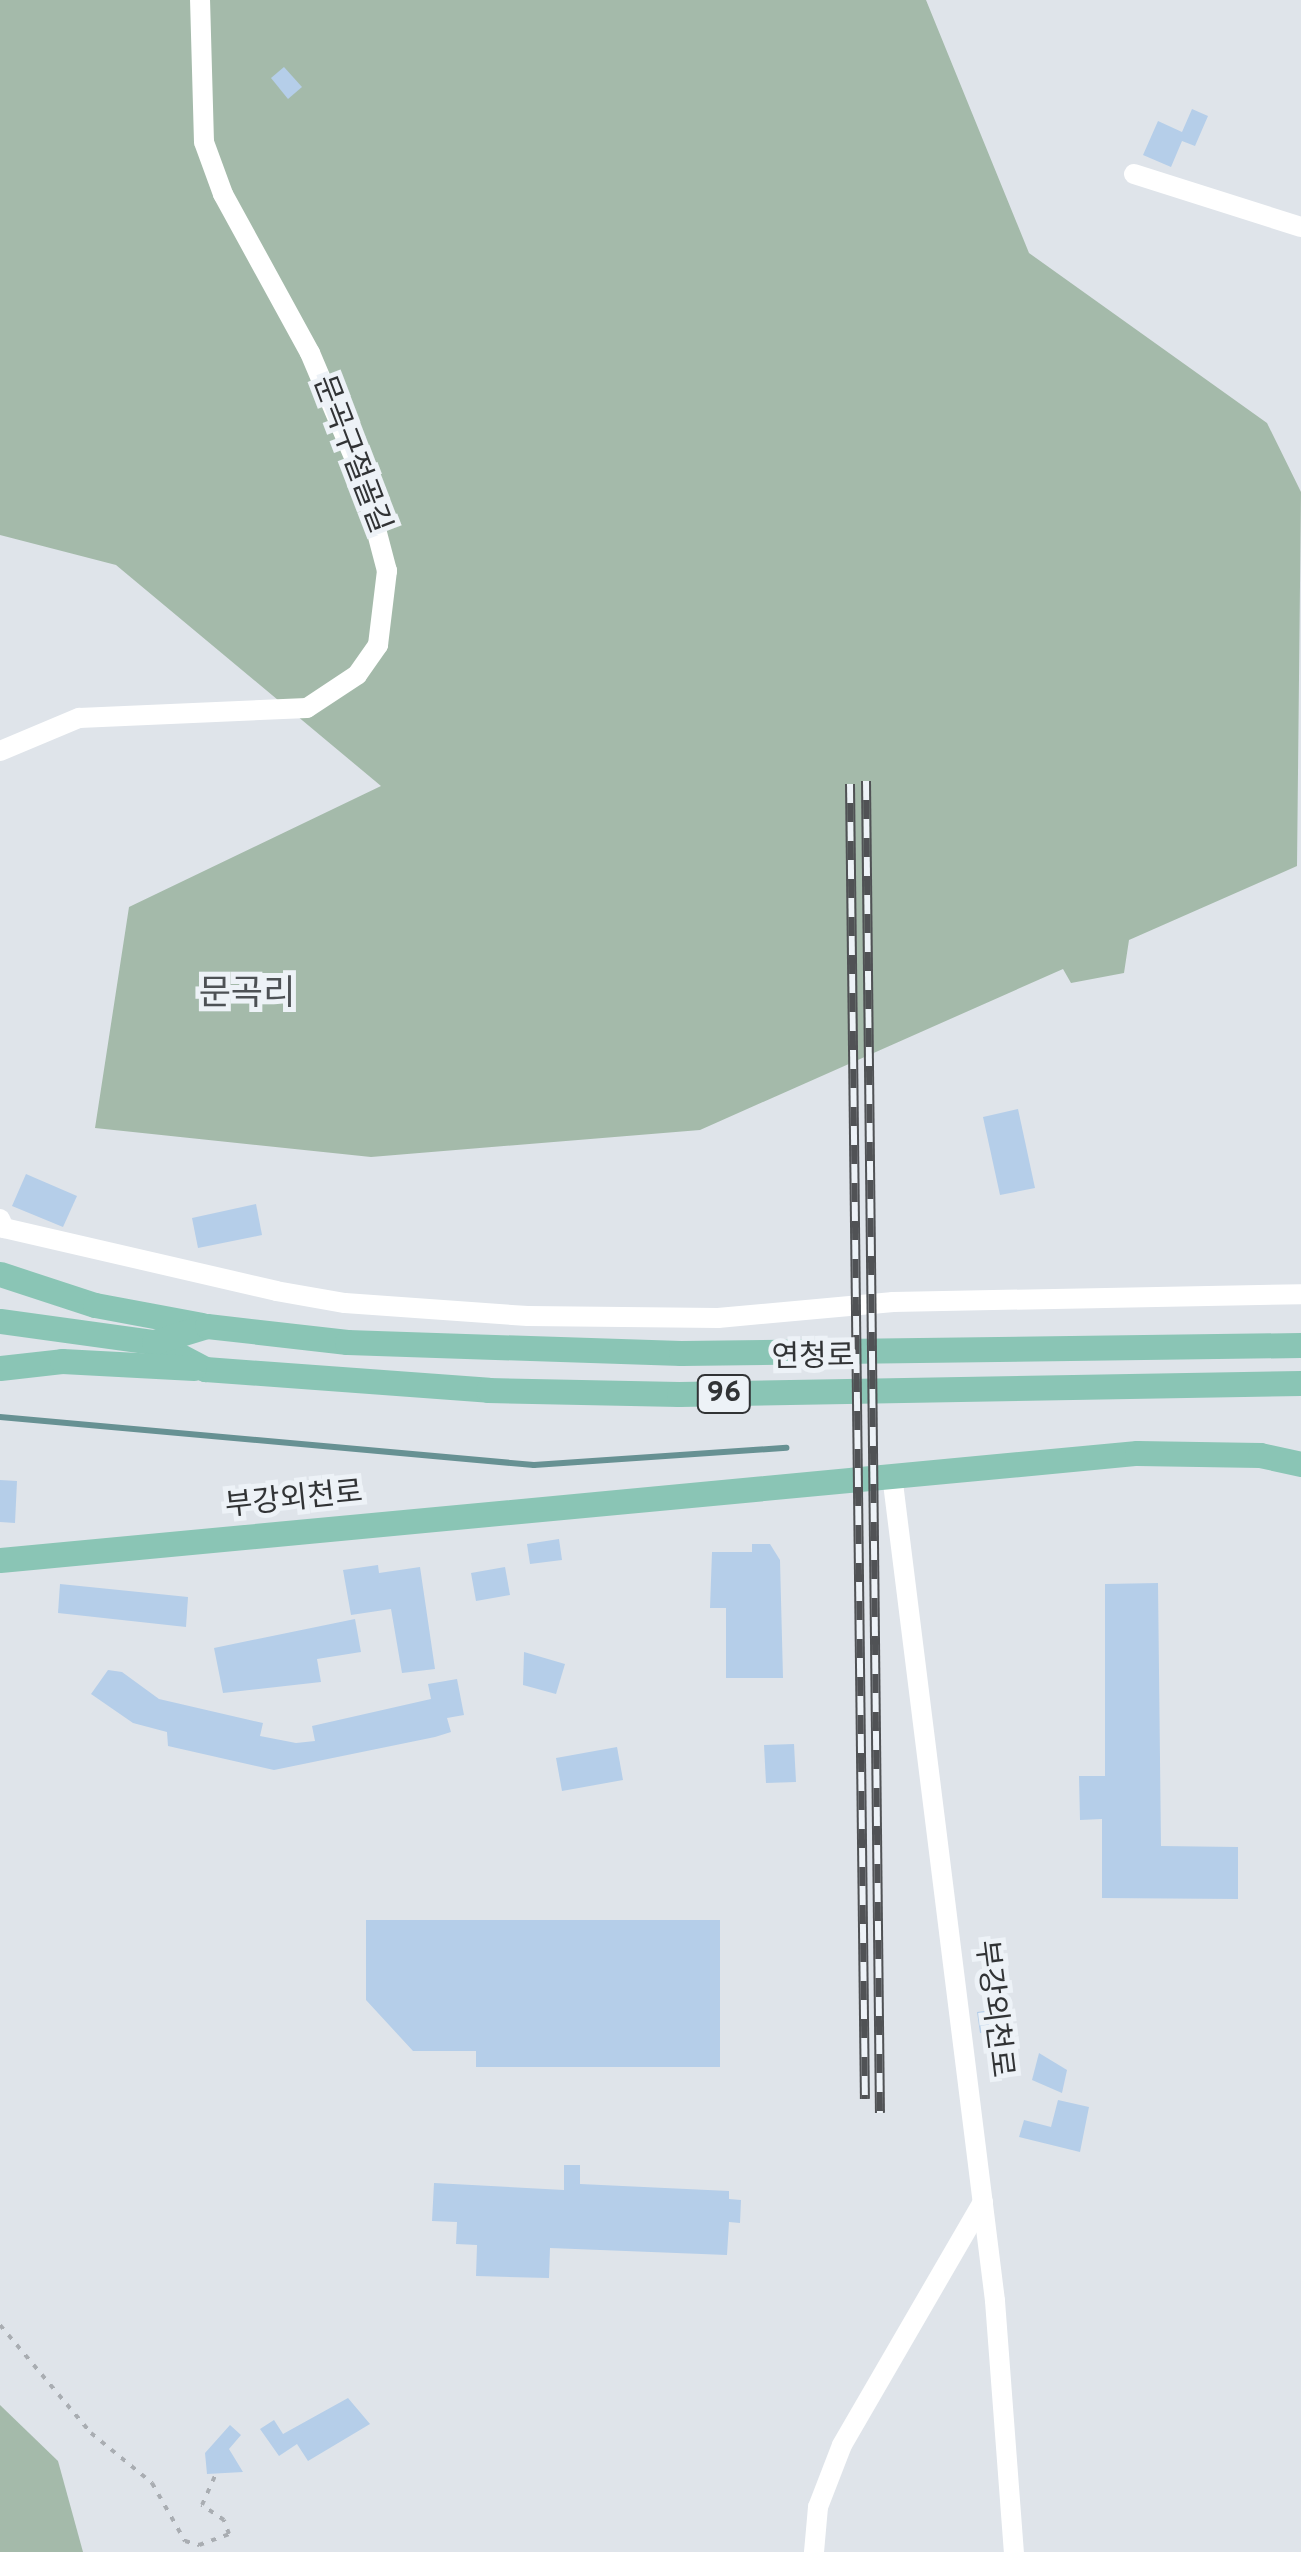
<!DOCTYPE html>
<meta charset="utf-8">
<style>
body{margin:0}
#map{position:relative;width:1301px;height:2552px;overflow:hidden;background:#dfe4ea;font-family:Overpass,"Noto Sans KR",sans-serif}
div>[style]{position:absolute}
.green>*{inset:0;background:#a4baaa}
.stream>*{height:6px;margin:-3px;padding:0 3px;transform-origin:3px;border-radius:3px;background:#679193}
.building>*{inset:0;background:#b5cee9}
.path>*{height:4px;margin-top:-2px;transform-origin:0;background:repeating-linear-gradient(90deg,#a9adb2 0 5px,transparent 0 13px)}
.minor>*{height:20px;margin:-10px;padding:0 10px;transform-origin:10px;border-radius:10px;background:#fff}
.major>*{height:25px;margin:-12.5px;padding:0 12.5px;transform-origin:12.5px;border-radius:12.5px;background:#8ac5b5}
.rail>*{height:10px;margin-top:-5px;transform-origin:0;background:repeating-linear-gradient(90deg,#edf2f7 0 19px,#505255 0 38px);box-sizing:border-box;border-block:2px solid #505255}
span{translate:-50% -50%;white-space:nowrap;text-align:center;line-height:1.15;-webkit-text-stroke:10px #edf2f7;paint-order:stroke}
.shield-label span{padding:2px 8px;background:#edf2f7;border:2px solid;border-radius:8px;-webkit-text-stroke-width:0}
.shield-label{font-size:28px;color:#313335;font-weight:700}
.street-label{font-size:30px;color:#313335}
.quarter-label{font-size:35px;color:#4d5155}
</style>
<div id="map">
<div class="green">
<i style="clip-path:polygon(0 0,926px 0,1029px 253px,1267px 423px,1301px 492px,1297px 866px,1129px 940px,1124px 973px,1071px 983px,1063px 969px,700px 1130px,371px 1157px,95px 1128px,129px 907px,381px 786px,116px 565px,0 535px)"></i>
<i style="clip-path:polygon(0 2405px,58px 2461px,83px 2552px,0 2552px)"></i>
</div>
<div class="stream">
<i style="left:0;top:1417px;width:536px;rotate:5.14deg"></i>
<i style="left:534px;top:1465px;width:253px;rotate:-3.9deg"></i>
</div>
<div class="building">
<i style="clip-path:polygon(284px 67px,302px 87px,288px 99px,271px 78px)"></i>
<i style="clip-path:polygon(1192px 109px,1208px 116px,1195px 146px,1182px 141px,1171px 167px,1143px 155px,1158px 121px,1182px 132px)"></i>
<i style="clip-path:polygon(1018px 1109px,1035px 1188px,1000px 1195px,983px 1117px)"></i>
<i style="clip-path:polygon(26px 1174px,77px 1196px,63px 1227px,12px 1206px)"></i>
<i style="clip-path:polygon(256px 1204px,262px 1235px,198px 1248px,192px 1218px)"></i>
<i style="clip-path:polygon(0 1480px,17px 1481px,15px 1523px,0 1522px)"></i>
<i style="clip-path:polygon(559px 1539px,562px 1560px,530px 1564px,527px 1544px)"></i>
<i style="clip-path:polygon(752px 1544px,770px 1544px,780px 1560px,783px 1678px,726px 1678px,726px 1608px,710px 1608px,712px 1552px,752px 1552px)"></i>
<i style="clip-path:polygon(378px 1565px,379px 1573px,420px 1567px,435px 1669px,402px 1673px,391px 1609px,351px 1615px,343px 1570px)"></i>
<i style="clip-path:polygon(505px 1567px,510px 1595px,476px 1601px,471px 1573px)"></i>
<i style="clip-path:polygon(1158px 1583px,1161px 1846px,1238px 1847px,1238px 1899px,1102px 1898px,1102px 1819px,1080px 1820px,1079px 1776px,1105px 1776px,1105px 1584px)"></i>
<i style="clip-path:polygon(60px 1584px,188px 1597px,186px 1627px,58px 1613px)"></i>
<i style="clip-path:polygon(355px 1619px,361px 1652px,317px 1659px,321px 1682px,223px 1693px,214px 1648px)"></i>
<i style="clip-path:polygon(524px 1652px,565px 1664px,556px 1694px,523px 1685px)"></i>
<i style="clip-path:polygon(108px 1670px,122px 1672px,159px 1699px,263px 1723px,260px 1736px,296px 1743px,315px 1741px,312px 1726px,431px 1699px,428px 1684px,457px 1679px,464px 1715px,447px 1718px,451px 1732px,435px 1737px,274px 1770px,168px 1746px,167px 1732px,133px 1723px,91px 1694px)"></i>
<i style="clip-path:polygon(794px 1744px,796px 1782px,766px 1783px,764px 1745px)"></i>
<i style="clip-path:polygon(617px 1747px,623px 1780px,562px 1791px,556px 1758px)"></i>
<i style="clip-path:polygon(366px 1920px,720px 1920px,720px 2067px,476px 2067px,476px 2051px,413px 2051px,366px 2000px)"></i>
<i style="clip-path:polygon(992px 2010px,995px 2031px,980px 2033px,977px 2012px)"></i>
<i style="clip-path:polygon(1039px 2053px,1067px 2070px,1062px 2093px,1032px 2080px)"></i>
<i style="clip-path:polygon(1058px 2100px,1089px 2107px,1080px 2152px,1019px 2137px,1024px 2120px,1051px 2127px)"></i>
<i style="clip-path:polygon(564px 2165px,580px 2165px,580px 2184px,729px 2191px,729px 2199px,741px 2200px,740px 2223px,729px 2222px,727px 2255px,550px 2248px,549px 2278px,476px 2276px,477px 2245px,456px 2244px,457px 2222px,432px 2221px,434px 2183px,564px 2190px)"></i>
<i style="clip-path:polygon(348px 2398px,370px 2424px,308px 2461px,297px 2444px,279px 2456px,260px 2429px,274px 2420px,283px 2434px)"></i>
<i style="clip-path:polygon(230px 2425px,241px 2435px,229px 2449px,243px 2472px,207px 2474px,205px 2453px)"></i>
</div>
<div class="path">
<i style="left:0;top:2325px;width:141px;rotate:49.9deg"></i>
<i style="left:91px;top:2433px;width:79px;rotate:39.3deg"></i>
<i style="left:152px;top:2483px;width:67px;rotate:60.4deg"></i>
<i style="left:185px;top:2541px;width:15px;rotate:16deg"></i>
<i style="left:199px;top:2545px;width:32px;rotate:-20deg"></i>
<i style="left:229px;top:2534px;width:15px;rotate:-110deg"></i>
<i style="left:224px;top:2520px;width:27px;rotate:-146deg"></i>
<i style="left:202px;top:2505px;width:32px;rotate:-66deg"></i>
</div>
<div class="minor">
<i style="left:1134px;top:174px;width:175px;rotate:17.6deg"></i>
<i style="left:0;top:751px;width:86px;rotate:-22.7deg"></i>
<i style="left:79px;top:718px;width:228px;rotate:-2.5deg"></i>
<i style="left:307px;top:708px;width:60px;rotate:-33.4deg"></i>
<i style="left:357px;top:675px;width:37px;rotate:-55deg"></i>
<i style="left:378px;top:645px;width:75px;rotate:-83.1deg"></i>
<i style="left:387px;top:571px;width:98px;rotate:-104.7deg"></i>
<i style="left:362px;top:476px;width:134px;rotate:-112.9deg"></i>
<i style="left:310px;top:353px;width:181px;rotate:-118.7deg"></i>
<i style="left:223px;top:194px;width:55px;rotate:-110.1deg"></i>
<i style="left:204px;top:142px;width:142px;rotate:-91.6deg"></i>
<i style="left:0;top:1219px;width:10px;rotate:66deg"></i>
<i style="left:4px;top:1228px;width:279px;rotate:13deg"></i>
<i style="left:276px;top:1291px;width:70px;rotate:9.9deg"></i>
<i style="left:345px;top:1303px;width:183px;rotate:4.1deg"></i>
<i style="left:528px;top:1316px;width:190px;rotate:0.6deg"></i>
<i style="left:718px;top:1318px;width:176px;rotate:-5.2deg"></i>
<i style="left:893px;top:1302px;width:408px;rotate:-1.1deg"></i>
<i style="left:892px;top:1475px;width:832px;rotate:82.89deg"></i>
<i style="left:995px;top:2301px;width:252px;rotate:85.7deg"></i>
<i style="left:814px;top:2552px;width:45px;rotate:-84.9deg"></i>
<i style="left:818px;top:2507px;width:66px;rotate:-68.8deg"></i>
<i style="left:842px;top:2445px;width:281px;rotate:-59.9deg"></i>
</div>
<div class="major">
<i style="left:0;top:1274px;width:100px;rotate:18.1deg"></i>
<i style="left:95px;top:1305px;width:109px;rotate:10.6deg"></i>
<i style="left:0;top:1321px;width:155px;rotate:7.8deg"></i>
<i style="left:154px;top:1342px;width:58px;rotate:27.9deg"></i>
<i style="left:205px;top:1369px;width:284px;rotate:4.2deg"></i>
<i style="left:488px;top:1390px;width:191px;rotate:1.2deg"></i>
<i style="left:679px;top:1394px;width:622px;rotate:-1.01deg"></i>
<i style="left:154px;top:1342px;width:55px;rotate:-16.8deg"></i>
<i style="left:207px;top:1326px;width:141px;rotate:6.5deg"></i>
<i style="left:347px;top:1342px;width:334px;rotate:1.9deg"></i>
<i style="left:681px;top:1353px;width:620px;rotate:-0.74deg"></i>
<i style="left:0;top:1368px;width:62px;rotate:-6.4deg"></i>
<i style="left:62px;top:1361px;width:132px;rotate:3deg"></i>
<i style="left:0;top:1560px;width:1142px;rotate:-5.38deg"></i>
<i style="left:1137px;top:1453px;width:123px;rotate:0.9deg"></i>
<i style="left:1260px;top:1455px;width:42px;rotate:12.4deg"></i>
</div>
<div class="rail">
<i style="left:866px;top:781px;width:1332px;rotate:89.4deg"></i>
<i style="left:850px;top:784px;width:1315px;rotate:89.35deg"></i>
</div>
<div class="shield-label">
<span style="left:724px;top:1394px">96</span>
</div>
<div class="street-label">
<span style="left:350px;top:455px;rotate:69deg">문곡구절골길</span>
<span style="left:813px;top:1359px;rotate:-1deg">연청로</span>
<span style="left:294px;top:1501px;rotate:-6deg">부강외천로</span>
<span style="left:992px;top:2009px;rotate:83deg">부강외천로</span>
</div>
<div class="quarter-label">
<span style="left:247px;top:995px">문곡리</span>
</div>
</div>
